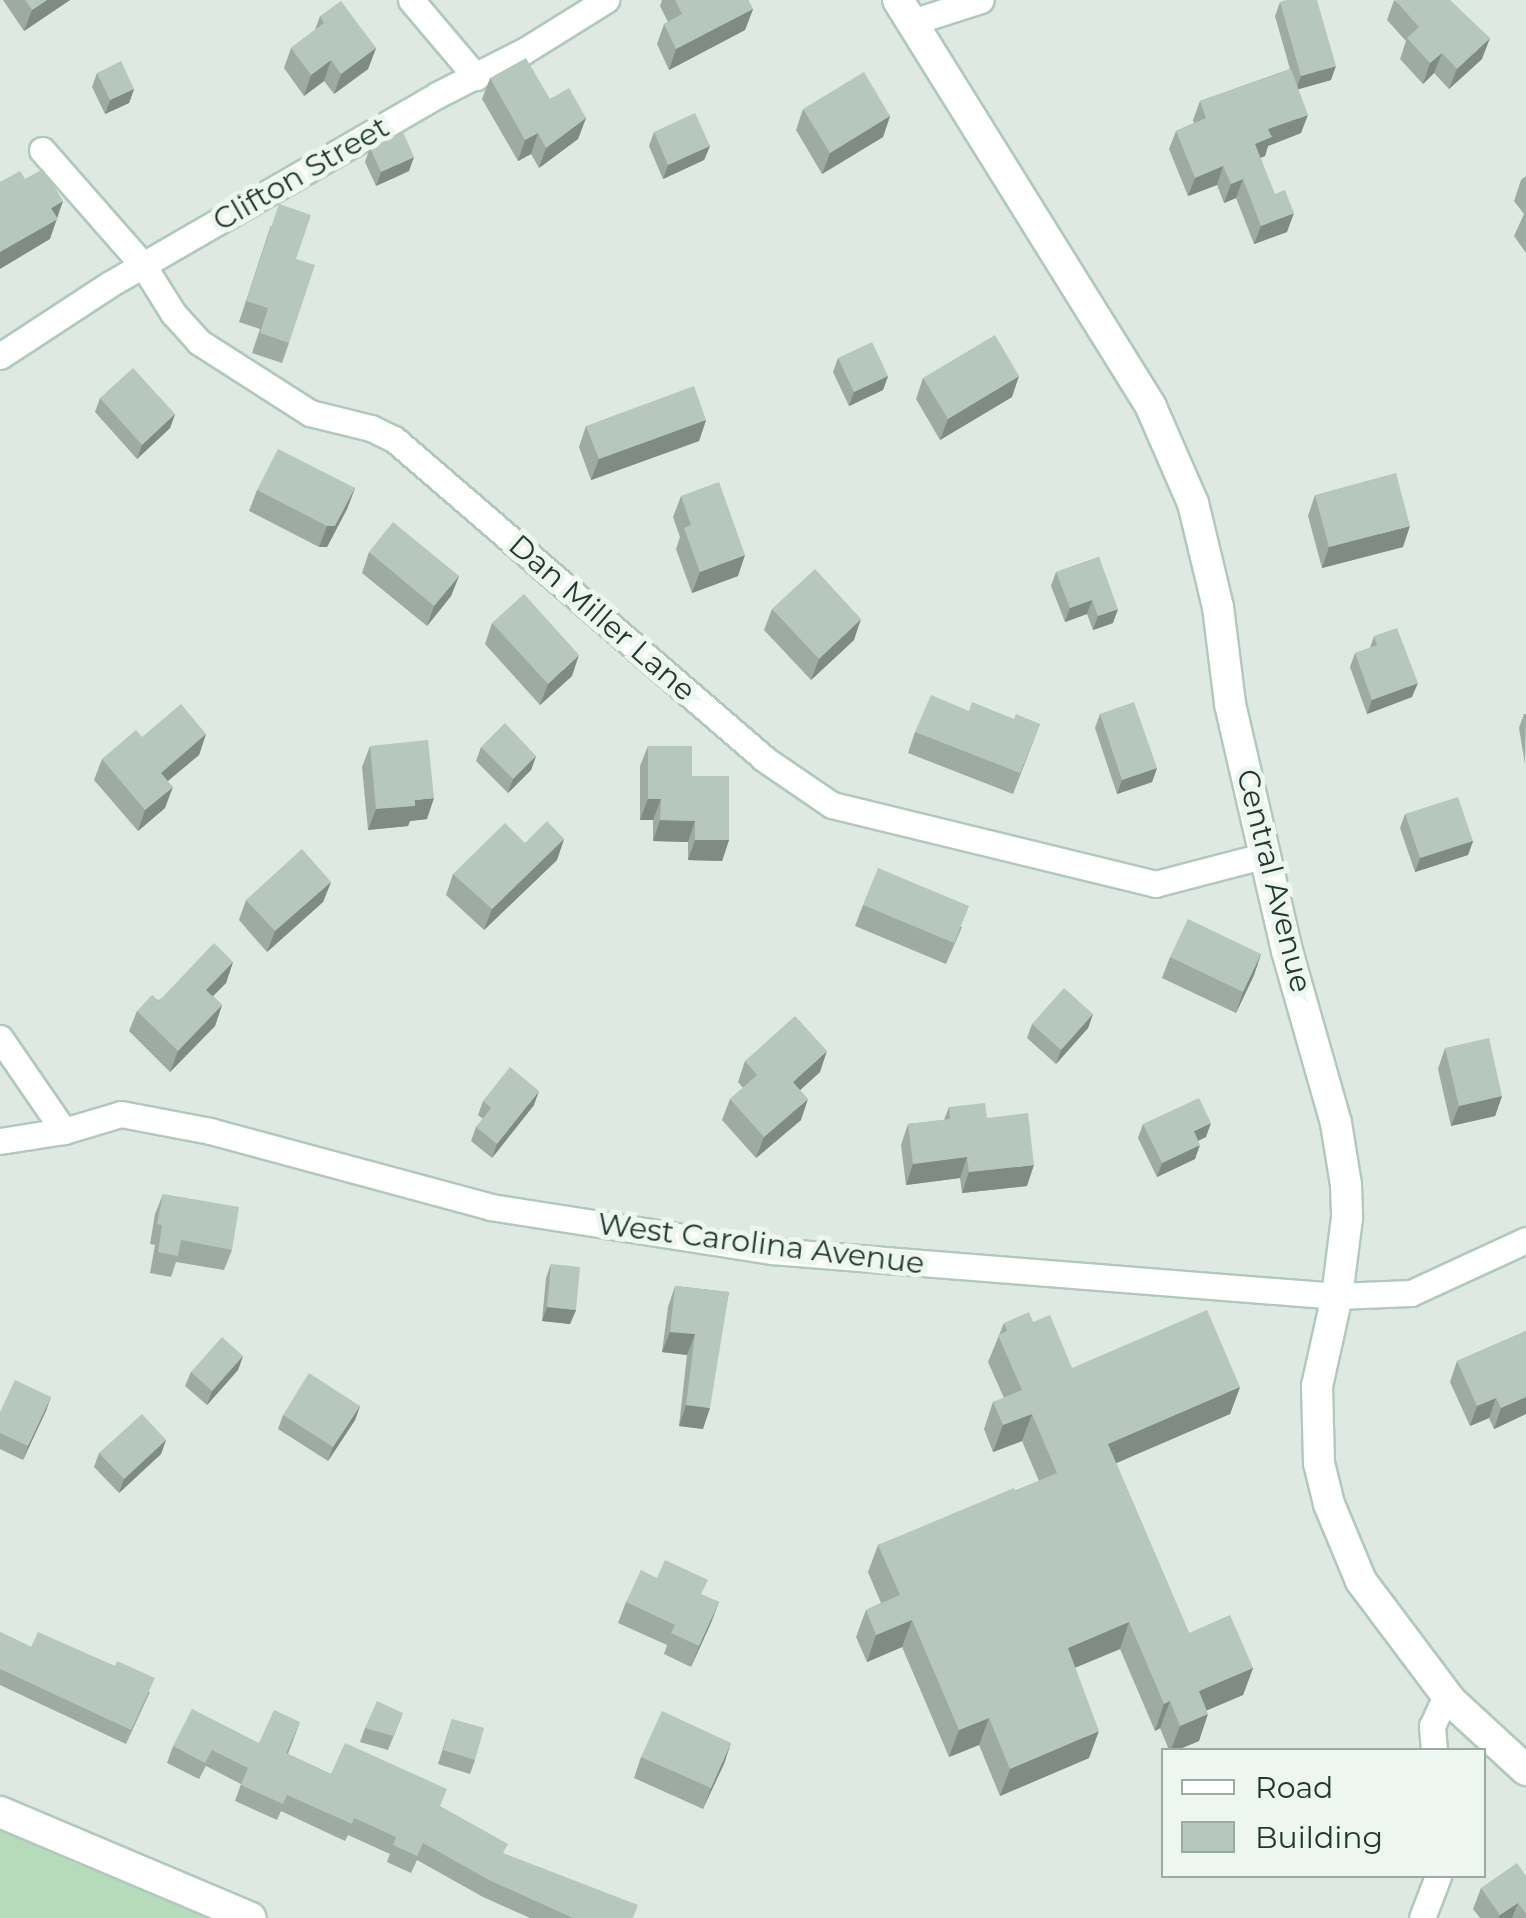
<!DOCTYPE html>
<style>
body{margin:0}
#map{position:relative;width:1526px;height:1918px;overflow:hidden;background:#dde9e2;font-family:Montserrat,sans-serif}
div>[style]{position:absolute}
.green>*{inset:0;background:#b6dbba}
.roads{filter:drop-shadow(2px 0 #b1c9bc) drop-shadow(-2px 0 #b1c9bc) drop-shadow(0 2px #b1c9bc) drop-shadow(0 -2px #b1c9bc)}
.street>*{height:25px;margin:-12.5px;padding:0 12.5px;transform-origin:12.5px;border-radius:12.5px;background:#fff}
.secondary>*{height:30px;margin:-15px;padding:0 15px;transform-origin:15px;border-radius:15px;background:#fff}
.wall>*{inset:0;background:#9daba3}
.shaded-wall>*{inset:0;background:#7f8b84}
.building>*{inset:0;background:#b6c7bd}
span{translate:-50% -50%;white-space:nowrap;text-align:center;line-height:1.15;-webkit-text-stroke:10px #edf6f0;paint-order:stroke}
.street-label{font-size:30px;color:#1f382e}
.legend{position:absolute;left:1161px;top:1748px;width:325px;height:130px;box-sizing:border-box;background:#edf6f0;border:2px solid #9baaa2;margin:0;padding:12px 18px;list-style:none;font-size:30px;color:#1f382e}
.legend li{display:flex;align-items:center;gap:20px;height:50px}
.legend b{width:50px;border:2px solid #9baaa2}
</style>
<div id="map">
<div class="green">
<i style="clip-path:polygon(0 1828px,214px 1918px,0 1918px)"></i>
</div>
<div class="roads">
<div class="street">
<i style="left:411px;top:0;width:101px;rotate:49.8deg"></i>
<i style="left:912px;top:22px;width:72px;rotate:-17.7deg"></i>
<i style="left:42px;top:150px;width:153px;rotate:48.7deg"></i>
<i style="left:143px;top:265px;width:57px;rotate:58deg"></i>
<i style="left:173px;top:313px;width:39px;rotate:48deg"></i>
<i style="left:199px;top:342px;width:132px;rotate:32.6deg"></i>
<i style="left:310px;top:413px;width:63px;rotate:13.8deg"></i>
<i style="left:371px;top:428px;width:25px;rotate:26deg"></i>
<i style="left:394px;top:439px;width:488px;rotate:40.8deg"></i>
<i style="left:763px;top:758px;width:83px;rotate:34.3deg"></i>
<i style="left:832px;top:805px;width:333px;rotate:13.7deg"></i>
<i style="left:1155px;top:884px;width:115px;rotate:-14.6deg"></i>
<i style="left:0;top:356px;width:131px;rotate:-33.2deg"></i>
<i style="left:110px;top:284px;width:378px;rotate:-30deg"></i>
<i style="left:437px;top:95px;width:97px;rotate:-26.8deg"></i>
<i style="left:524px;top:51px;width:97px;rotate:-31.9deg"></i>
<i style="left:0;top:1038px;width:113px;rotate:55.5deg"></i>
<i style="left:0;top:1141px;width:65px;rotate:-8.9deg"></i>
<i style="left:64px;top:1131px;width:59px;rotate:-16.6deg"></i>
<i style="left:121px;top:1114px;width:91px;rotate:10.8deg"></i>
<i style="left:210px;top:1131px;width:291px;rotate:15.1deg"></i>
<i style="left:491px;top:1207px;width:284px;rotate:8.9deg"></i>
<i style="left:772px;top:1251px;width:567px;rotate:4.55deg"></i>
<i style="left:1337px;top:1296px;width:74px;rotate:-2.3deg"></i>
<i style="left:1411px;top:1293px;width:127px;rotate:-24.7deg"></i>
<i style="left:1434px;top:1750px;width:24px;rotate:-95deg"></i>
<i style="left:1432px;top:1726px;width:21px;rotate:-65deg"></i>
<i style="left:1441px;top:1707px;width:12px;rotate:-31deg"></i>
<i style="left:1422px;top:1918px;width:45px;rotate:-69.1deg"></i>
</div>
<div class="secondary">
<i style="left:898px;top:0;width:479px;rotate:58.1deg"></i>
<i style="left:1151px;top:407px;width:105px;rotate:66.4deg"></i>
<i style="left:1193px;top:503px;width:107px;rotate:76.5deg"></i>
<i style="left:1218px;top:607px;width:98px;rotate:82.9deg"></i>
<i style="left:1230px;top:704px;width:253px;rotate:77deg"></i>
<i style="left:1287px;top:951px;width:179px;rotate:74.1deg"></i>
<i style="left:1336px;top:1123px;width:63px;rotate:80.8deg"></i>
<i style="left:1346px;top:1185px;width:33px;rotate:88deg"></i>
<i style="left:1347px;top:1218px;width:79px;rotate:97.3deg"></i>
<i style="left:1337px;top:1296px;width:92px;rotate:102.5deg"></i>
<i style="left:1317px;top:1386px;width:77px;rotate:88.5deg"></i>
<i style="left:1319px;top:1463px;width:42px;rotate:76.3deg"></i>
<i style="left:1329px;top:1504px;width:83px;rotate:67.4deg"></i>
<i style="left:1361px;top:1581px;width:150px;rotate:53.1deg"></i>
<i style="left:1451px;top:1701px;width:102px;rotate:42.6deg"></i>
<i style="left:0;top:1812px;width:272px;rotate:22.9deg"></i>
</div>
</div>
<div class="wall">
<i style="clip-path:polygon(3px 0,70px 0,24px 31px)"></i>
<i style="clip-path:polygon(662px 0,748px 0,753px 9px,745px 30px,669px 70px,657px 44px,664px 24px,668px 22px,660px 6px)"></i>
<i style="clip-path:polygon(1394px 0,1482px 59px,1449px 89px,1434px 73px,1423px 84px,1400px 59px,1406px 41px,1387px 20px)"></i>
<i style="clip-path:polygon(1280px 2px,1331px 80px,1298px 89px,1301px 133px,1268px 146px,1265px 156px,1260px 158px,1287px 232px,1254px 244px,1236px 198px,1224px 203px,1217px 185px,1188px 196px,1169px 149px,1176px 131px,1194px 123px,1193px 120px,1200px 101px,1290px 69px,1275px 16px)"></i>
<i style="clip-path:polygon(320px 16px,376px 48px,368px 69px,334px 94px,324px 81px,304px 96px,284px 68px,291px 48px,315px 30px)"></i>
<i style="clip-path:polygon(97px 73px,134px 89px,129px 103px,105px 114px,92px 87px)"></i>
<i style="clip-path:polygon(490px 78px,550px 99px,586px 118px,578px 139px,539px 168px,531px 154px,518px 161px,482px 99px)"></i>
<i style="clip-path:polygon(803px 109px,890px 116px,883px 137px,822px 174px,796px 130px)"></i>
<i style="clip-path:polygon(654px 132px,710px 146px,704px 160px,663px 179px,649px 146px)"></i>
<i style="clip-path:polygon(370px 148px,409px 171px,376px 186px,365px 162px)"></i>
<i style="clip-path:polygon(1526px 176px,1526px 253px,1514px 236px,1524px 214px,1514px 201px,1521px 180px)"></i>
<i style="clip-path:polygon(271px 225px,289px 343px,282px 363px,252px 353px,260px 329px,239px 322px)"></i>
<i style="clip-path:polygon(838px 358px,888px 376px,883px 390px,849px 406px,833px 372px)"></i>
<i style="clip-path:polygon(923px 378px,1012px 397px,940px 440px,916px 399px)"></i>
<i style="clip-path:polygon(100px 398px,175px 414px,170px 428px,137px 459px,95px 412px)"></i>
<i style="clip-path:polygon(706px 420px,699px 441px,591px 480px,579px 447px,586px 426px)"></i>
<i style="clip-path:polygon(355px 488px,347px 509px,327px 547px,319px 547px,249px 511px,257px 490px)"></i>
<i style="clip-path:polygon(1315px 495px,1403px 547px,1322px 568px,1308px 516px)"></i>
<i style="clip-path:polygon(681px 496px,738px 576px,692px 593px,676px 549px,680px 537px,673px 517px)"></i>
<i style="clip-path:polygon(369px 552px,459px 576px,451px 596px,427px 626px,362px 573px)"></i>
<i style="clip-path:polygon(1099px 557px,1113px 623px,1093px 630px,1087px 614px,1065px 622px,1051px 586px,1056px 572px)"></i>
<i style="clip-path:polygon(772px 609px,854px 640px,811px 680px,764px 630px)"></i>
<i style="clip-path:polygon(492px 623px,572px 676px,540px 705px,485px 644px)"></i>
<i style="clip-path:polygon(1374px 636px,1412px 697px,1367px 714px,1350px 667px,1355px 653px,1370px 648px)"></i>
<i style="clip-path:polygon(969px 711px,1040px 724px,1013px 794px,908px 753px,915px 732px)"></i>
<i style="clip-path:polygon(1100px 714px,1157px 768px,1152px 782px,1117px 794px,1095px 728px)"></i>
<i style="clip-path:polygon(1524px 714px,1526px 714px,1525px 764px,1519px 728px)"></i>
<i style="clip-path:polygon(206px 734px,199px 755px,168px 781px,165px 808px,138px 831px,94px 780px,102px 759px,142px 737px)"></i>
<i style="clip-path:polygon(370px 746px,427px 819px,410px 821px,408px 826px,368px 830px,362px 767px)"></i>
<i style="clip-path:polygon(648px 746px,692px 776px,729px 840px,722px 861px,688px 860px,688px 842px,653px 841px,653px 820px,640px 820px,640px 766px)"></i>
<i style="clip-path:polygon(481px 747px,536px 756px,531px 770px,508px 793px,476px 761px)"></i>
<i style="clip-path:polygon(1405px 814px,1473px 841px,1468px 855px,1415px 872px,1400px 828px)"></i>
<i style="clip-path:polygon(564px 839px,557px 860px,484px 930px,446px 895px,453px 874px,525px 843px)"></i>
<i style="clip-path:polygon(331px 882px,323px 902px,267px 952px,239px 920px,246px 900px)"></i>
<i style="clip-path:polygon(863px 905px,962px 927px,946px 964px,855px 926px)"></i>
<i style="clip-path:polygon(1261px 954px,1254px 975px,1236px 1013px,1162px 978px,1170px 957px)"></i>
<i style="clip-path:polygon(233px 962px,226px 983px,213px 996px,222px 1005px,215px 1026px,170px 1072px,129px 1031px,137px 1011px)"></i>
<i style="clip-path:polygon(1093px 1014px,1088px 1028px,1056px 1064px,1027px 1038px,1032px 1024px)"></i>
<i style="clip-path:polygon(1445px 1048px,1502px 1096px,1495px 1116px,1451px 1126px,1438px 1069px)"></i>
<i style="clip-path:polygon(745px 1061px,820px 1072px,800px 1090px,801px 1120px,756px 1158px,722px 1120px,730px 1099px,743px 1088px,738px 1082px)"></i>
<i style="clip-path:polygon(483px 1101px,534px 1105px,492px 1158px,471px 1141px,476px 1127px,483px 1119px,478px 1115px)"></i>
<i style="clip-path:polygon(949px 1107px,987px 1118px,1027px 1186px,962px 1193px,960px 1178px,906px 1185px,901px 1145px,908px 1124px,944px 1120px)"></i>
<i style="clip-path:polygon(1143px 1124px,1206px 1137px,1198px 1141px,1195px 1159px,1157px 1177px,1138px 1138px)"></i>
<i style="clip-path:polygon(163px 1194px,232px 1250px,224px 1270px,176px 1262px,171px 1277px,150px 1273px,155px 1245px,150px 1244px,155px 1214px)"></i>
<i style="clip-path:polygon(551px 1264px,576px 1310px,570px 1324px,542px 1321px,546px 1278px)"></i>
<i style="clip-path:polygon(675px 1286px,729px 1292px,703px 1429px,679px 1426px,687px 1355px,662px 1352px,668px 1307px)"></i>
<i style="clip-path:polygon(1033px 1322px,1072px 1368px,1240px 1387px,1230px 1414px,1116px 1463px,1189px 1633px,1253px 1668px,1243px 1695px,1207px 1710px,1199px 1741px,1177px 1750px,1169px 1750px,1160px 1728px,1155px 1731px,1120px 1649px,1075px 1667px,1089px 1758px,1000px 1796px,979px 1745px,949px 1757px,902px 1647px,867px 1662px,856px 1637px,866px 1610px,881px 1603px,868px 1572px,878px 1545px,1039px 1481px,1022px 1441px,993px 1452px,984px 1429px,993px 1402px,1004px 1398px,988px 1362px,1004px 1323px)"></i>
<i style="clip-path:polygon(1526px 1331px,1526px 1414px,1494px 1429px,1489px 1418px,1470px 1426px,1450px 1382px,1457px 1361px)"></i>
<i style="clip-path:polygon(243px 1356px,238px 1370px,207px 1405px,185px 1386px,191px 1372px)"></i>
<i style="clip-path:polygon(51px 1397px,23px 1460px,0 1449px,0 1412px)"></i>
<i style="clip-path:polygon(360px 1406px,355px 1420px,328px 1461px,278px 1429px,283px 1415px)"></i>
<i style="clip-path:polygon(166px 1440px,161px 1454px,119px 1493px,94px 1467px,99px 1453px)"></i>
<i style="clip-path:polygon(657px 1578px,719px 1602px,691px 1667px,664px 1654px,667px 1645px,618px 1623px,626px 1602px)"></i>
<i style="clip-path:polygon(0 1632px,31px 1647px,150px 1692px,126px 1744px,0 1685px)"></i>
<i style="clip-path:polygon(403px 1713px,388px 1750px,360px 1742px,365px 1728px)"></i>
<i style="clip-path:polygon(452px 1719px,475px 1760px,470px 1774px,438px 1764px)"></i>
<i style="clip-path:polygon(300px 1722px,288px 1754px,331px 1774px,441px 1807px,504px 1854px,633px 1918px,530px 1918px,483px 1897px,417px 1860px,411px 1873px,387px 1862px,390px 1854px,348px 1835px,345px 1841px,281px 1811px,277px 1820px,235px 1801px,241px 1784px,206px 1766px,199px 1779px,167px 1763px,173px 1746px,259px 1743px)"></i>
<i style="clip-path:polygon(731px 1743px,703px 1809px,634px 1778px,641px 1757px)"></i>
<i style="clip-path:polygon(1526px 1876px,1526px 1918px,1480px 1918px,1473px 1909px,1481px 1888px)"></i>
</div>
<div class="shaded-wall">
<i style="clip-path:polygon(47px 0,70px 0,24px 31px,32px 10px)"></i>
<i style="clip-path:polygon(753px 9px,745px 30px,669px 70px,676px 49px)"></i>
<i style="clip-path:polygon(1490px 38px,1482px 59px,1449px 89px,1457px 69px)"></i>
<i style="clip-path:polygon(376px 48px,368px 69px,334px 94px,341px 74px)"></i>
<i style="clip-path:polygon(1442px 53px,1434px 73px,1423px 84px,1430px 63px)"></i>
<i style="clip-path:polygon(331px 60px,324px 81px,304px 96px,311px 75px)"></i>
<i style="clip-path:polygon(1336px 66px,1331px 80px,1296px 90px,1301px 76px)"></i>
<i style="clip-path:polygon(134px 89px,129px 103px,105px 114px,110px 100px)"></i>
<i style="clip-path:polygon(1308px 115px,1301px 133px,1268px 146px,1265px 156px,1248px 163px,1255px 144px,1268px 129px)"></i>
<i style="clip-path:polygon(890px 116px,883px 137px,822px 174px,830px 153px)"></i>
<i style="clip-path:polygon(586px 118px,578px 139px,539px 168px,546px 148px)"></i>
<i style="clip-path:polygon(538px 133px,531px 154px,518px 161px,525px 140px)"></i>
<i style="clip-path:polygon(710px 146px,704px 160px,663px 179px,668px 165px)"></i>
<i style="clip-path:polygon(414px 157px,409px 171px,376px 186px,381px 172px)"></i>
<i style="clip-path:polygon(1223px 166px,1217px 185px,1188px 196px,1195px 178px)"></i>
<i style="clip-path:polygon(1243px 179px,1236px 198px,1224px 203px,1231px 184px)"></i>
<i style="clip-path:polygon(63px 201px,50px 239px,0 269px,0 252px,51px 208px)"></i>
<i style="clip-path:polygon(1294px 213px,1287px 232px,1254px 244px,1261px 226px)"></i>
<i style="clip-path:polygon(888px 376px,883px 390px,849px 406px,854px 392px)"></i>
<i style="clip-path:polygon(1019px 376px,1012px 397px,940px 440px,948px 419px)"></i>
<i style="clip-path:polygon(175px 414px,170px 428px,137px 459px,142px 445px)"></i>
<i style="clip-path:polygon(706px 420px,699px 441px,591px 480px,599px 459px)"></i>
<i style="clip-path:polygon(355px 488px,347px 509px,327px 547px,319px 547px,327px 526px)"></i>
<i style="clip-path:polygon(1410px 526px,1403px 547px,1322px 568px,1329px 547px)"></i>
<i style="clip-path:polygon(745px 555px,738px 576px,692px 593px,700px 572px)"></i>
<i style="clip-path:polygon(459px 576px,451px 596px,427px 626px,434px 606px)"></i>
<i style="clip-path:polygon(1092px 600px,1087px 614px,1065px 622px,1070px 608px)"></i>
<i style="clip-path:polygon(1118px 609px,1113px 623px,1093px 630px,1098px 616px)"></i>
<i style="clip-path:polygon(861px 619px,854px 640px,811px 680px,819px 659px)"></i>
<i style="clip-path:polygon(579px 655px,572px 676px,540px 705px,548px 684px)"></i>
<i style="clip-path:polygon(1418px 683px,1412px 697px,1367px 714px,1372px 700px)"></i>
<i style="clip-path:polygon(206px 734px,199px 755px,153px 793px,161px 773px)"></i>
<i style="clip-path:polygon(536px 756px,531px 770px,508px 793px,513px 779px)"></i>
<i style="clip-path:polygon(1157px 768px,1152px 782px,1117px 794px,1122px 780px)"></i>
<i style="clip-path:polygon(173px 787px,165px 808px,138px 831px,145px 810px)"></i>
<i style="clip-path:polygon(434px 798px,427px 819px,410px 821px,408px 826px,368px 830px,376px 809px,415px 800px)"></i>
<i style="clip-path:polygon(648px 799px,661px 799px,653px 820px,640px 820px)"></i>
<i style="clip-path:polygon(660px 820px,695px 821px,688px 842px,653px 841px)"></i>
<i style="clip-path:polygon(564px 839px,557px 860px,484px 930px,492px 909px)"></i>
<i style="clip-path:polygon(695px 840px,729px 840px,722px 861px,688px 860px)"></i>
<i style="clip-path:polygon(1473px 841px,1468px 855px,1415px 872px,1420px 858px)"></i>
<i style="clip-path:polygon(331px 882px,323px 902px,267px 952px,275px 931px)"></i>
<i style="clip-path:polygon(1261px 954px,1254px 975px,1236px 1013px,1243px 992px)"></i>
<i style="clip-path:polygon(233px 962px,226px 983px,199px 1010px,206px 990px)"></i>
<i style="clip-path:polygon(222px 1005px,215px 1026px,170px 1072px,178px 1051px)"></i>
<i style="clip-path:polygon(1093px 1014px,1088px 1028px,1056px 1064px,1061px 1050px)"></i>
<i style="clip-path:polygon(827px 1051px,820px 1072px,786px 1103px,793px 1082px)"></i>
<i style="clip-path:polygon(539px 1091px,534px 1105px,492px 1158px,497px 1144px)"></i>
<i style="clip-path:polygon(1502px 1096px,1495px 1116px,1451px 1126px,1459px 1106px)"></i>
<i style="clip-path:polygon(808px 1099px,801px 1120px,756px 1158px,764px 1137px)"></i>
<i style="clip-path:polygon(1211px 1123px,1206px 1137px,1189px 1145px,1194px 1131px)"></i>
<i style="clip-path:polygon(1200px 1145px,1195px 1159px,1157px 1177px,1162px 1163px)"></i>
<i style="clip-path:polygon(967px 1157px,960px 1178px,906px 1185px,913px 1164px)"></i>
<i style="clip-path:polygon(1034px 1165px,1027px 1186px,962px 1193px,969px 1172px)"></i>
<i style="clip-path:polygon(547px 1307px,576px 1310px,570px 1324px,542px 1321px)"></i>
<i style="clip-path:polygon(670px 1332px,695px 1334px,687px 1355px,662px 1352px)"></i>
<i style="clip-path:polygon(243px 1356px,238px 1370px,207px 1405px,212px 1391px)"></i>
<i style="clip-path:polygon(1240px 1387px,1230px 1414px,1098px 1471px,1108px 1444px)"></i>
<i style="clip-path:polygon(51px 1397px,46px 1411px,23px 1460px,28px 1446px)"></i>
<i style="clip-path:polygon(1526px 1397px,1526px 1414px,1494px 1429px,1501px 1408px)"></i>
<i style="clip-path:polygon(1496px 1398px,1489px 1418px,1470px 1426px,1477px 1406px)"></i>
<i style="clip-path:polygon(686px 1405px,710px 1408px,703px 1429px,679px 1426px)"></i>
<i style="clip-path:polygon(360px 1406px,355px 1420px,328px 1461px,333px 1447px)"></i>
<i style="clip-path:polygon(1032px 1414px,1022px 1441px,993px 1452px,1003px 1425px)"></i>
<i style="clip-path:polygon(166px 1440px,161px 1454px,119px 1493px,124px 1479px)"></i>
<i style="clip-path:polygon(719px 1602px,711px 1623px,691px 1667px,699px 1646px)"></i>
<i style="clip-path:polygon(912px 1620px,902px 1647px,867px 1662px,876px 1635px)"></i>
<i style="clip-path:polygon(1129px 1622px,1120px 1649px,1058px 1675px,1068px 1648px)"></i>
<i style="clip-path:polygon(1253px 1668px,1243px 1695px,1189px 1718px,1199px 1691px)"></i>
<i style="clip-path:polygon(1170px 1701px,1160px 1728px,1155px 1731px,1164px 1704px)"></i>
<i style="clip-path:polygon(1208px 1714px,1199px 1741px,1177px 1750px,1171px 1750px,1180px 1726px)"></i>
<i style="clip-path:polygon(989px 1718px,979px 1745px,949px 1757px,959px 1730px)"></i>
<i style="clip-path:polygon(1099px 1731px,1089px 1758px,1000px 1796px,1010px 1769px)"></i>
<i style="clip-path:polygon(731px 1743px,724px 1764px,703px 1809px,711px 1788px)"></i>
<i style="clip-path:polygon(1518px 1903px,1512px 1918px,1499px 1918px,1500px 1915px)"></i>
</div>
<div class="building">
<i style="clip-path:polygon(25px 0,47px 0,32px 10px)"></i>
<i style="clip-path:polygon(675px 0,748px 0,753px 9px,676px 49px,664px 24px,682px 14px)"></i>
<i style="clip-path:polygon(1287px 0,1317px 0,1336px 66px,1301px 76px,1280px 2px)"></i>
<i style="clip-path:polygon(1395px 0,1450px 0,1490px 38px,1457px 69px,1442px 53px,1430px 63px,1407px 38px,1419px 27px)"></i>
<i style="clip-path:polygon(341px 1px,376px 48px,341px 74px,331px 60px,311px 75px,291px 48px,324px 23px,320px 16px)"></i>
<i style="clip-path:polygon(526px 58px,550px 99px,569px 88px,586px 118px,546px 148px,538px 133px,525px 140px,490px 78px)"></i>
<i style="clip-path:polygon(121px 61px,134px 89px,110px 100px,97px 73px)"></i>
<i style="clip-path:polygon(1291px 69px,1308px 115px,1268px 129px,1272px 137px,1255px 144px,1275px 194px,1285px 190px,1294px 213px,1261px 226px,1243px 179px,1231px 184px,1223px 166px,1195px 178px,1176px 131px,1206px 118px,1200px 101px)"></i>
<i style="clip-path:polygon(864px 72px,890px 116px,830px 153px,803px 109px)"></i>
<i style="clip-path:polygon(695px 113px,710px 146px,668px 165px,654px 132px)"></i>
<i style="clip-path:polygon(403px 132px,414px 157px,381px 172px,370px 148px)"></i>
<i style="clip-path:polygon(43px 169px,63px 201px,51px 208px,58px 219px,0 252px,0 182px,20px 171px,25px 179px)"></i>
<i style="clip-path:polygon(279px 204px,311px 215px,296px 259px,315px 265px,289px 343px,260px 333px,268px 308px,246px 301px)"></i>
<i style="clip-path:polygon(995px 335px,1019px 376px,948px 419px,923px 378px)"></i>
<i style="clip-path:polygon(872px 342px,888px 376px,854px 392px,838px 358px)"></i>
<i style="clip-path:polygon(133px 368px,175px 414px,142px 445px,100px 398px)"></i>
<i style="clip-path:polygon(694px 386px,706px 420px,599px 459px,586px 426px)"></i>
<i style="clip-path:polygon(278px 449px,355px 488px,335px 526px,327px 526px,257px 490px)"></i>
<i style="clip-path:polygon(1396px 473px,1410px 526px,1329px 547px,1315px 495px)"></i>
<i style="clip-path:polygon(719px 482px,745px 555px,700px 572px,684px 528px,691px 525px,681px 496px)"></i>
<i style="clip-path:polygon(393px 522px,459px 576px,434px 606px,369px 552px)"></i>
<i style="clip-path:polygon(1099px 557px,1118px 609px,1098px 616px,1092px 600px,1070px 608px,1056px 572px)"></i>
<i style="clip-path:polygon(815px 569px,861px 619px,819px 659px,772px 609px)"></i>
<i style="clip-path:polygon(524px 594px,579px 655px,548px 684px,492px 623px)"></i>
<i style="clip-path:polygon(1397px 628px,1418px 683px,1372px 700px,1355px 653px,1377px 645px,1374px 636px)"></i>
<i style="clip-path:polygon(931px 695px,969px 711px,972px 702px,1014px 719px,1016px 714px,1040px 724px,1020px 773px,915px 732px)"></i>
<i style="clip-path:polygon(1134px 702px,1157px 768px,1122px 780px,1100px 714px)"></i>
<i style="clip-path:polygon(181px 704px,206px 734px,161px 773px,173px 787px,145px 810px,102px 759px,136px 730px,142px 737px)"></i>
<i style="clip-path:polygon(505px 723px,536px 756px,513px 779px,481px 747px)"></i>
<i style="clip-path:polygon(428px 740px,434px 798px,415px 800px,415px 806px,376px 809px,370px 746px)"></i>
<i style="clip-path:polygon(648px 746px,692px 746px,692px 776px,729px 776px,729px 840px,695px 840px,695px 821px,660px 820px,661px 799px,648px 799px)"></i>
<i style="clip-path:polygon(1458px 797px,1473px 841px,1420px 858px,1405px 814px)"></i>
<i style="clip-path:polygon(547px 821px,564px 839px,492px 909px,453px 874px,505px 823px,525px 843px)"></i>
<i style="clip-path:polygon(302px 849px,331px 882px,275px 931px,246px 900px)"></i>
<i style="clip-path:polygon(878px 868px,969px 906px,954px 943px,863px 905px)"></i>
<i style="clip-path:polygon(1188px 919px,1261px 954px,1243px 992px,1170px 957px)"></i>
<i style="clip-path:polygon(214px 943px,233px 962px,206px 990px,222px 1005px,178px 1051px,137px 1011px,152px 995px,159px 1001px)"></i>
<i style="clip-path:polygon(1064px 988px,1093px 1014px,1061px 1050px,1032px 1024px)"></i>
<i style="clip-path:polygon(795px 1016px,827px 1051px,793px 1082px,808px 1099px,764px 1137px,730px 1099px,757px 1075px,745px 1061px)"></i>
<i style="clip-path:polygon(1489px 1038px,1502px 1096px,1459px 1106px,1445px 1048px)"></i>
<i style="clip-path:polygon(510px 1067px,539px 1091px,497px 1144px,476px 1127px,491px 1108px,483px 1101px)"></i>
<i style="clip-path:polygon(1199px 1098px,1211px 1123px,1194px 1131px,1200px 1145px,1162px 1163px,1143px 1124px)"></i>
<i style="clip-path:polygon(985px 1103px,987px 1118px,1028px 1113px,1034px 1165px,969px 1172px,967px 1157px,913px 1164px,908px 1124px,950px 1119px,949px 1107px)"></i>
<i style="clip-path:polygon(163px 1194px,239px 1207px,232px 1250px,181px 1240px,178px 1256px,158px 1252px,162px 1225px,157px 1224px)"></i>
<i style="clip-path:polygon(551px 1264px,580px 1267px,576px 1310px,547px 1307px)"></i>
<i style="clip-path:polygon(675px 1286px,729px 1292px,710px 1408px,686px 1405px,695px 1334px,670px 1332px)"></i>
<i style="clip-path:polygon(1207px 1310px,1240px 1387px,1108px 1444px,1189px 1633px,1230px 1615px,1253px 1668px,1199px 1691px,1208px 1714px,1180px 1726px,1170px 1701px,1164px 1704px,1129px 1622px,1068px 1648px,1099px 1731px,1010px 1769px,989px 1718px,959px 1730px,912px 1620px,876px 1635px,866px 1610px,900px 1595px,878px 1545px,1014px 1488px,1015px 1491px,1057px 1473px,1032px 1414px,1003px 1425px,993px 1402px,1022px 1390px,998px 1335px,1007px 1331px,1004px 1323px,1029px 1312px,1033px 1322px,1050px 1315px,1072px 1368px)"></i>
<i style="clip-path:polygon(1526px 1331px,1526px 1397px,1501px 1408px,1496px 1398px,1477px 1406px,1457px 1361px)"></i>
<i style="clip-path:polygon(222px 1337px,243px 1356px,212px 1391px,191px 1372px)"></i>
<i style="clip-path:polygon(309px 1373px,360px 1406px,333px 1447px,283px 1415px)"></i>
<i style="clip-path:polygon(15px 1380px,51px 1397px,28px 1446px,0 1433px,0 1412px)"></i>
<i style="clip-path:polygon(142px 1414px,166px 1440px,124px 1479px,99px 1453px)"></i>
<i style="clip-path:polygon(665px 1560px,708px 1580px,701px 1594px,719px 1602px,699px 1646px,671px 1633px,675px 1625px,626px 1602px,641px 1570px,657px 1578px)"></i>
<i style="clip-path:polygon(0 1632px,31px 1647px,38px 1632px,115px 1666px,117px 1661px,155px 1678px,131px 1730px,0 1669px)"></i>
<i style="clip-path:polygon(377px 1701px,403px 1713px,393px 1736px,365px 1728px)"></i>
<i style="clip-path:polygon(192px 1709px,259px 1743px,274px 1710px,300px 1722px,286px 1753px,331px 1774px,345px 1743px,447px 1789px,440px 1806px,508px 1844px,503px 1853px,638px 1905px,633px 1918px,573px 1918px,489px 1880px,423px 1843px,417px 1856px,393px 1845px,396px 1837px,354px 1818px,352px 1824px,287px 1795px,283px 1804px,241px 1785px,248px 1768px,212px 1750px,205px 1763px,173px 1746px)"></i>
<i style="clip-path:polygon(662px 1711px,731px 1743px,711px 1788px,641px 1757px)"></i>
<i style="clip-path:polygon(452px 1719px,484px 1728px,475px 1760px,443px 1750px)"></i>
<i style="clip-path:polygon(1517px 1863px,1526px 1876px,1526px 1914px,1518px 1903px,1500px 1915px,1481px 1888px)"></i>
</div>
<div class="street-label">
<span style="left:301px;top:174px;rotate:-30deg">Clifton Street</span>
<span style="left:602px;top:618px;rotate:41deg">Dan Miller Lane</span>
<span style="left:1274px;top:881px;rotate:76deg">Central Avenue</span>
<span style="left:761px;top:1244px;rotate:7deg">West Carolina Avenue</span>
</div>
<ul class="legend">
<li><b style="height:12px;background:#fff"></b>Road</li>
<li><b style="height:28px;background:#b6c7bd"></b>Building</li>
</ul>
</div>
